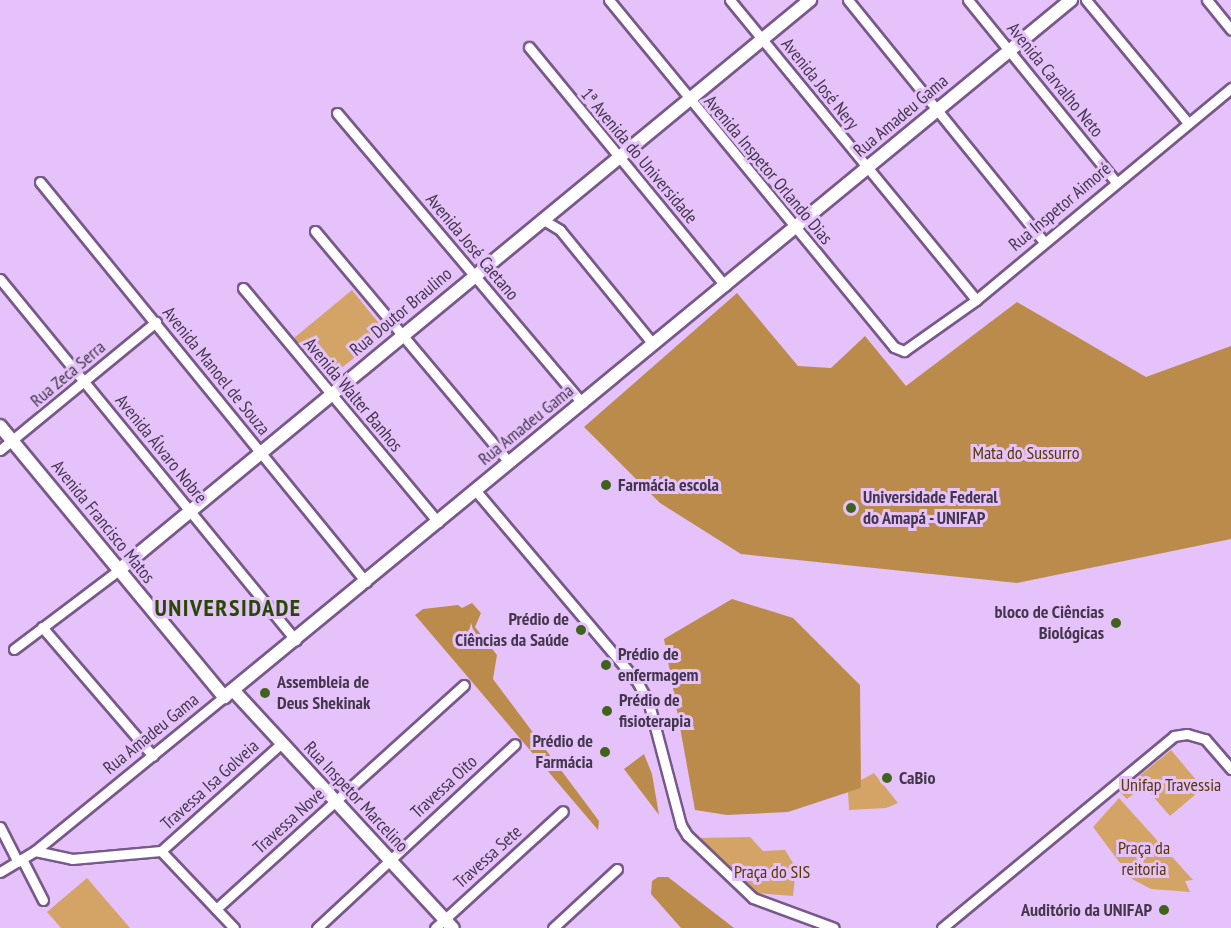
<!DOCTYPE html>
<meta charset="utf-8">
<style>
body{margin:0}
#map{position:relative;width:1231px;height:928px;overflow:hidden;background:#e5c3fa;font-family:"PT Sans Narrow",sans-serif}
div>[style]{position:absolute}
.green>*{inset:0;background:#d3a466}
.forest>*{inset:0;background:#bb8b4b}
.roads{filter:drop-shadow(2px 0 #785989) drop-shadow(-2px 0 #785989) drop-shadow(0 2px #785989) drop-shadow(0 -2px #785989)}
.minor>*{height:9px;margin:-4.5px;padding:0 4.5px;transform-origin:4.5px;border-radius:4.5px;background:#fff}
.tertiary>*{height:12px;margin:-6px;padding:0 6px;transform-origin:6px;border-radius:6px;background:#fff}
.dots>*{width:16px;height:16px;translate:-50% -50%;box-sizing:border-box;border:3px solid #e5c3fa;border-radius:50%}
span{translate:-50% -50%;white-space:nowrap;text-align:center;line-height:1.15;-webkit-text-stroke:6px #e5c3fa;paint-order:stroke}
.street-label{font-size:18px;color:#44364c}
.park-label{font-size:18px;color:#583800}
.poi-label{font-size:18px;color:#44364c;font-weight:700}
.left{translate:0 -50%;text-align:left}
.right{translate:-100% -50%;text-align:right}
.district-label{font-size:24px;color:#284903;font-weight:700;letter-spacing:1.5px}
</style>
<div id="map">
<div class="green">
<i style="clip-path:polygon(352px 290px,386px 332px,328px 379px,294px 338px)"></i>
<i style="clip-path:polygon(1171px 750px,1203px 788px,1170px 816px,1144px 786px,1127px 799px,1120px 792px)"></i>
<i style="clip-path:polygon(874px 773px,898px 803px,886px 808px,849px 810px,848px 792px,861px 788px,861px 780px)"></i>
<i style="clip-path:polygon(1119px 798px,1193px 880px,1185px 881px,1190px 892px,1151px 889px,1132px 879px,1093px 827px)"></i>
<i style="clip-path:polygon(750px 837px,763px 851px,785px 850px,796px 868px,793px 896px,757px 893px,698px 838px)"></i>
<i style="clip-path:polygon(87px 878px,130px 928px,61px 928px,47px 912px)"></i>
</div>
<div class="forest">
<i style="clip-path:polygon(737px 293px,798px 366px,831px 368px,865px 336px,906px 386px,1017px 302px,1146px 377px,1231px 346px,1231px 539px,1017px 583px,741px 554px,660px 503px,584px 427px)"></i>
<i style="clip-path:polygon(732px 599px,793px 618px,860px 685px,861px 788px,788px 812px,727px 815px,695px 810px,664px 639px)"></i>
<i style="clip-path:polygon(472px 603px,481px 613px,475px 627px,497px 655px,493px 679px,599px 821px,598px 830px,415px 615px,423px 609px,458px 605px,462px 608px)"></i>
<i style="clip-path:polygon(644px 754px,652px 774px,659px 815px,624px 769px)"></i>
<i style="clip-path:polygon(658px 877px,668px 877px,734px 928px,681px 928px,651px 894px,652px 881px)"></i>
</div>
<div class="roads">
<div class="minor">
<i style="left:609px;top:0;width:449px;rotate:50.6deg"></i>
<i style="left:894px;top:347px;width:11px;rotate:22deg"></i>
<i style="left:904px;top:351px;width:88px;rotate:-35.3deg"></i>
<i style="left:976px;top:300px;width:332px;rotate:-39.7deg"></i>
<i style="left:730px;top:0;width:388px;rotate:50.6deg"></i>
<i style="left:848px;top:0;width:311px;rotate:51deg"></i>
<i style="left:968px;top:0;width:235px;rotate:50.9deg"></i>
<i style="left:1086px;top:0;width:160px;rotate:50.3deg"></i>
<i style="left:1207px;top:0;width:38px;rotate:51deg"></i>
<i style="left:529px;top:47px;width:309px;rotate:50.6deg"></i>
<i style="left:337px;top:113px;width:380px;rotate:49.8deg"></i>
<i style="left:40px;top:182px;width:516px;rotate:50.82deg"></i>
<i style="left:542px;top:219px;width:21px;rotate:31deg"></i>
<i style="left:560px;top:230px;width:147px;rotate:50.8deg"></i>
<i style="left:315px;top:231px;width:302px;rotate:50deg"></i>
<i style="left:0;top:279px;width:467px;rotate:50.7deg"></i>
<i style="left:243px;top:288px;width:305px;rotate:50.2deg"></i>
<i style="left:0;top:450px;width:202px;rotate:-39.4deg"></i>
<i style="left:476px;top:491px;width:251px;rotate:49.8deg"></i>
<i style="left:638px;top:683px;width:24px;rotate:62deg"></i>
<i style="left:649px;top:704px;width:125px;rotate:75.2deg"></i>
<i style="left:681px;top:825px;width:12px;rotate:59deg"></i>
<i style="left:687px;top:835px;width:91px;rotate:43.7deg"></i>
<i style="left:753px;top:898px;width:86px;rotate:20.3deg"></i>
<i style="left:42px;top:627px;width:170px;rotate:49.3deg"></i>
<i style="left:14px;top:649px;width:131px;rotate:-37deg"></i>
<i style="left:0;top:827px;width:39px;rotate:63deg"></i>
<i style="left:35px;top:851px;width:38px;rotate:12deg"></i>
<i style="left:72px;top:859px;width:89px;rotate:-5.1deg"></i>
<i style="left:161px;top:851px;width:162px;rotate:-41.8deg"></i>
<i style="left:161px;top:851px;width:106px;rotate:46.5deg"></i>
<i style="left:22px;top:859px;width:46px;rotate:62.9deg"></i>
<i style="left:0;top:872px;width:41px;rotate:-31deg"></i>
<i style="left:35px;top:851px;width:244px;rotate:-39.2deg"></i>
<i style="left:216px;top:909px;width:334px;rotate:-42.1deg"></i>
<i style="left:317px;top:928px;width:270px;rotate:-42.9deg"></i>
<i style="left:435px;top:928px;width:173px;rotate:-42.4deg"></i>
<i style="left:553px;top:928px;width:87px;rotate:-42.7deg"></i>
<i style="left:942px;top:928px;width:301px;rotate:-39.6deg"></i>
<i style="left:1174px;top:736px;width:13px;rotate:-9deg"></i>
<i style="left:1187px;top:734px;width:19px;rotate:16deg"></i>
<i style="left:1205px;top:739px;width:40px;rotate:49deg"></i>
</div>
<div class="tertiary">
<i style="left:0;top:426px;width:352px;rotate:50.4deg"></i>
<i style="left:224px;top:697px;width:1097px;rotate:-39.45deg"></i>
<i style="left:119px;top:570px;width:896px;rotate:-39.52deg"></i>
<i style="left:233px;top:690px;width:324px;rotate:47.3deg"></i>
</div>
</div>
<div class="dots">
<i style="left:606px;top:485px;background:#3f631c"></i>
<i style="left:851px;top:508px;background:#3f631c"></i>
<i style="left:1116px;top:623px;background:#3f631c"></i>
<i style="left:581px;top:630px;background:#3f631c"></i>
<i style="left:606px;top:665px;background:#3f631c"></i>
<i style="left:265px;top:693px;background:#3f631c"></i>
<i style="left:607px;top:711px;background:#3f631c"></i>
<i style="left:605px;top:752px;background:#3f631c"></i>
<i style="left:887px;top:778px;background:#3f631c"></i>
<i style="left:1164px;top:910px;background:#3f631c"></i>
</div>
<div class="street-label">
<span style="left:1055px;top:80px;rotate:51deg">Avenida Carvalho Neto</span>
<span style="left:820px;top:84px;rotate:51deg">Avenida José Nery</span>
<span style="left:901px;top:116px;rotate:-40deg">Rua Amadeu Gama</span>
<span style="left:639px;top:156px;rotate:50deg">1ª Avenida do Universidade</span>
<span style="left:768px;top:170px;rotate:50deg">Avenida Inspetor Orlando Dias</span>
<span style="left:1060px;top:207px;rotate:-40deg">Rua Inspetor Aimoré</span>
<span style="left:472px;top:247px;rotate:50deg">Avenida José Caetano</span>
<span style="left:401px;top:312px;rotate:-40deg">Rua Doutor Braulino</span>
<span style="left:216px;top:371px;rotate:51deg">Avenida Manoel de Souza</span>
<span style="left:68px;top:374px;rotate:-40deg">Rua Zeca Serra</span>
<span style="left:353px;top:395px;rotate:50deg">Avenida Walter Banhos</span>
<span style="left:526px;top:425px;rotate:-39deg">Rua Amadeu Gama</span>
<span style="left:161px;top:449px;rotate:51deg">Avenida Álvaro Nobre</span>
<span style="left:103px;top:522px;rotate:51deg">Avenida Francisco Matos</span>
<span style="left:151px;top:734px;rotate:-39deg">Rua Amadeu Gama</span>
<span style="left:210px;top:785px;rotate:-42deg">Travessa Isa Golveia</span>
<span style="left:444px;top:787px;rotate:-43deg">Travessa Oito</span>
<span style="left:356px;top:797px;rotate:47deg">Rua Inspetor Marcelino</span>
<span style="left:289px;top:821px;rotate:-42deg">Travessa Nove</span>
<span style="left:488px;top:857px;rotate:-42deg">Travessa Sete</span>
</div>
<div class="park-label">
<span style="left:1026px;top:453px">Mata do Sussurro</span>
<span style="left:1171px;top:785px">Unifap Travessia</span>
<span style="left:1144px;top:859px">Praça da<br>reitoria</span>
<span style="left:772px;top:872px">Praça do SIS</span>
</div>
<div class="poi-label">
<span class="left" style="left:618px;top:485px">Farmácia escola</span>
<span class="left" style="left:863px;top:508px">Universidade Federal<br>do Amapá - UNIFAP</span>
<span class="right" style="left:1104px;top:623px">bloco de Ciências<br>Biológicas</span>
<span class="right" style="left:569px;top:630px">Prédio de<br>Ciências da Saúde</span>
<span class="left" style="left:618px;top:665px">Prédio de<br>enfermagem</span>
<span class="left" style="left:277px;top:693px">Assembleia de<br>Deus Shekinak</span>
<span class="left" style="left:619px;top:711px">Prédio de<br>fisioterapia</span>
<span class="right" style="left:593px;top:752px">Prédio de<br>Farmácia</span>
<span class="left" style="left:899px;top:778px">CaBio</span>
<span class="right" style="left:1152px;top:910px">Auditório da UNIFAP</span>
</div>
<div class="district-label">
<span style="left:228px;top:608px">UNIVERSIDADE</span>
</div>
</div>
